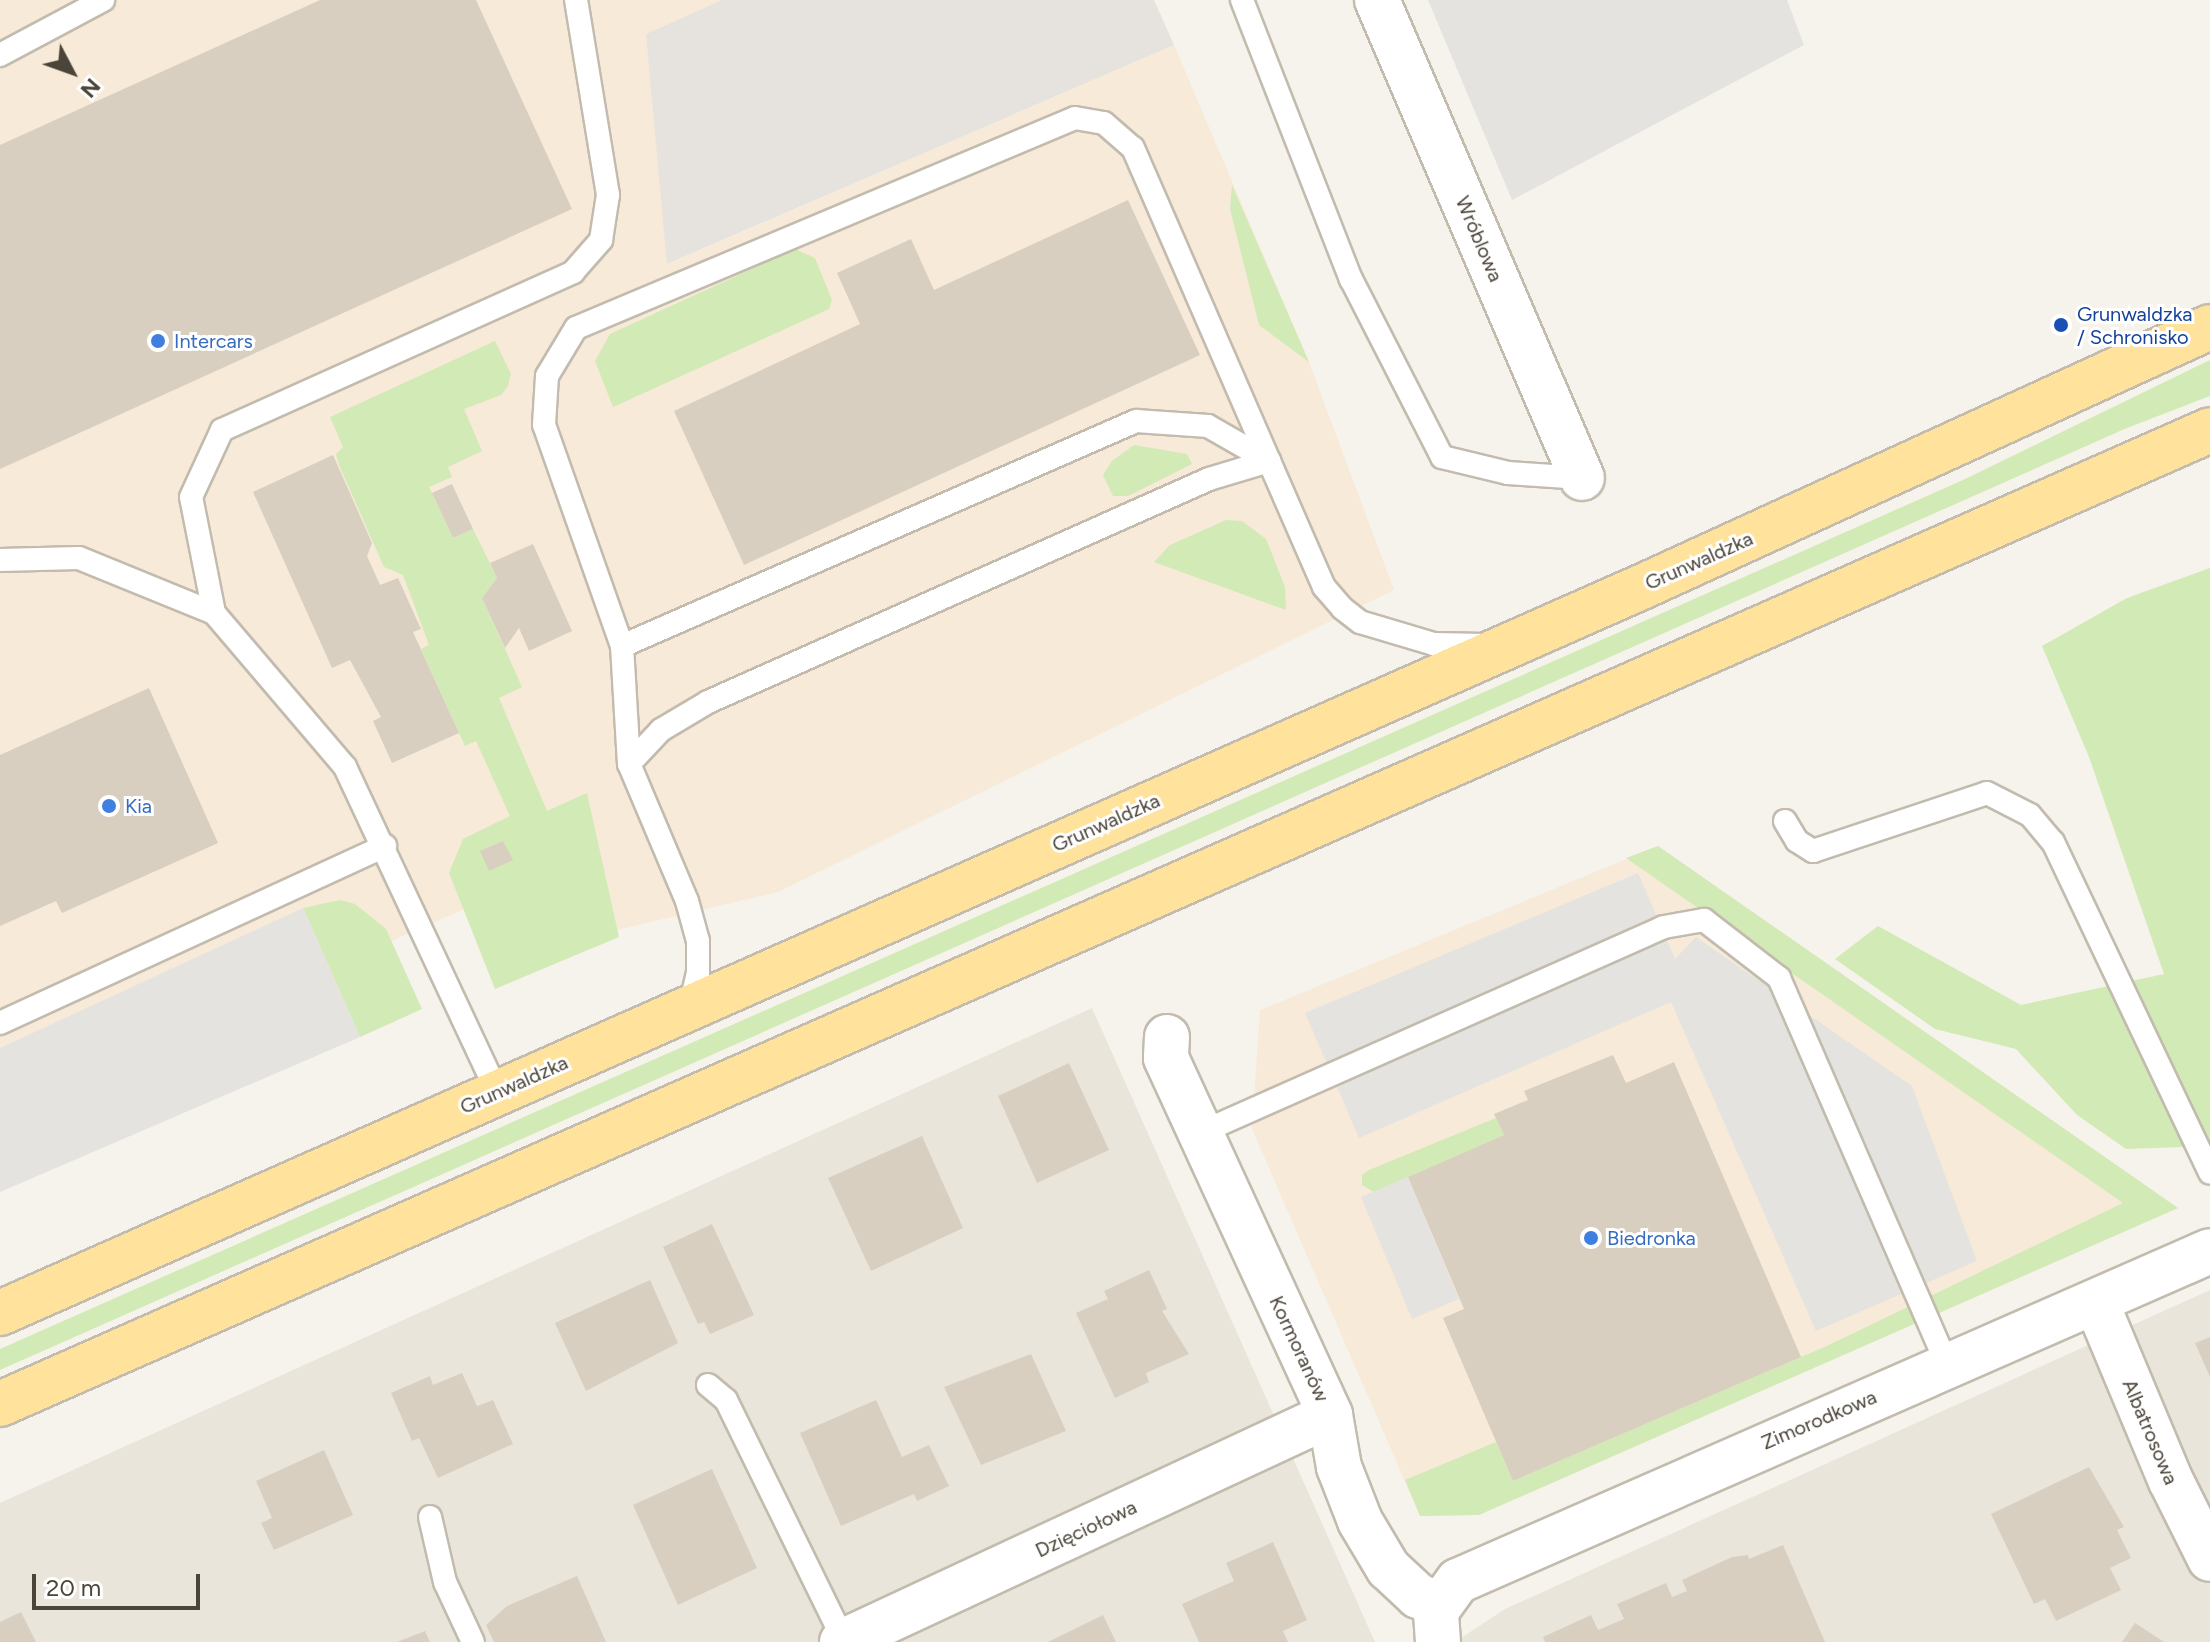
<!DOCTYPE html>
<meta charset="utf-8">
<style>
body{margin:0}
#map{position:relative;width:2210px;height:1642px;overflow:hidden;background:#f6f3ec;font-family:Figtree,sans-serif}
div>[style]{position:absolute}
.residential>*{inset:0;background:#eae5da}
.commercial>*{inset:0;background:#f7ead8}
.industrial>*{inset:0;background:#e6e2dd}
.green>*{inset:0;background:#d2eab5}
.parking>*{inset:0;background:#e5e3e0}
.building>*{inset:0;background:#d8cfc1}
.roads{filter:drop-shadow(2px 0 #c2bbae) drop-shadow(-2px 0 #c2bbae) drop-shadow(0 2px #c2bbae) drop-shadow(0 -2px #c2bbae)}
.service>*{height:22px;margin:-11px;padding:0 11px;transform-origin:11px;border-radius:11px;background:#fff}
.minor>*{height:44px;margin:-22px;padding:0 22px;transform-origin:22px;border-radius:22px;background:#fff}
.tertiary>*{height:44px;margin:-22px;padding:0 22px;transform-origin:22px;border-radius:22px;background:#fff}
.primary>*{height:44px;margin:-22px;padding:0 22px;transform-origin:22px;border-radius:22px;background:#ffe39c}
.dots>*{width:22px;height:22px;translate:-50% -50%;box-sizing:border-box;border:4px solid #fff;border-radius:50%}
span{translate:-50% -50%;white-space:nowrap;text-align:center;line-height:1.15;-webkit-text-stroke:6px #fff;paint-order:stroke}
.street-label{font-size:20px;color:#4b4439}
.transit-label{font-size:20px;color:#164399}
.left{translate:0 -50%;text-align:left}
.shop-label{font-size:20px;color:#366cbe}
.north{position:absolute;left:32px;top:32px;width:80px;height:80px;-webkit-text-stroke:6px #fff;paint-order:stroke;rotate:131deg;font-size:22px;font-weight:700;line-height:32px;text-align:center;color:#4b4439}
.north::after{content:'';display:block;margin:auto;width:28px;height:36px;background:#4b4439;clip-path:polygon(50% 0,100% 100%,50% 72%,0 100%)}
.scale{position:absolute;left:32px;top:1574px;width:168px;height:36px;box-sizing:border-box;border:4px solid #4b4439;border-top:0;padding-left:10px;font-size:24px;line-height:28px;white-space:nowrap;color:#4b4439;-webkit-text-stroke:6px #fff;paint-order:stroke}
</style>
<div id="map">
<div class="residential">
<i style="clip-path:polygon(1092px 1008px,1375px 1642px,0 1642px,0 1503px)"></i>
<i style="clip-path:polygon(2210px 1290px,2210px 1642px,1455px 1642px,1505px 1609px)"></i>
</div>
<div class="commercial">
<i style="clip-path:polygon(0 0,722px 0,646px 34px,668px 264px,1174px 45px,1309px 362px,1394px 590px,778px 892px,587px 937px,553px 870px,362px 954px,394px 1022px,0 1192px)"></i>
<i style="clip-path:polygon(1658px 846px,2178px 1208px,1479px 1515px,1420px 1516px,1252px 1129px,1260px 1010px)"></i>
</div>
<div class="industrial">
<i style="clip-path:polygon(722px 0,1154px 0,1174px 45px,667px 264px,646px 34px)"></i>
</div>
<div class="green">
<i style="clip-path:polygon(1232px 185px,1309px 362px,1259px 325px,1230px 209px)"></i>
<i style="clip-path:polygon(795px 249px,815px 258px,832px 300px,829px 309px,613px 407px,595px 361px,610px 334px)"></i>
<i style="clip-path:polygon(495px 341px,511px 374px,508px 386px,501px 395px,464px 409px,482px 451px,448px 467px,452px 477px,429px 487px,453px 538px,473px 529px,497px 578px,482px 598px,522px 687px,499px 698px,547px 811px,587px 793px,619px 937px,495px 989px,449px 873px,463px 839px,510px 816px,476px 741px,465px 746px,421px 649px,429px 645px,403px 575px,384px 567px,339px 465px,336px 454px,343px 447px,330px 417px)"></i>
<i style="clip-path:polygon(2210px 360px,2210px 396px,2127px 428px,0 1370px,0 1349px,1963px 480px)"></i>
<i style="clip-path:polygon(1134px 445px,1187px 454px,1192px 464px,1128px 496px,1113px 496px,1103px 475px,1112px 461px)"></i>
<i style="clip-path:polygon(1226px 520px,1242px 521px,1266px 539px,1285px 587px,1286px 610px,1154px 562px,1170px 545px)"></i>
<i style="clip-path:polygon(2210px 568px,2210px 1146px,2126px 1149px,2077px 1115px,2016px 1049px,1935px 1029px,1835px 959px,1878px 926px,2021px 1005px,2164px 974px,2089px 757px,2042px 646px,2127px 598px)"></i>
<i style="clip-path:polygon(1658px 846px,2178px 1208px,1479px 1515px,1420px 1516px,1405px 1480px,1496px 1442px,1513px 1481px,1829px 1345px,2123px 1203px,1626px 858px)"></i>
<i style="clip-path:polygon(340px 900px,355px 904px,386px 929px,422px 1009px,360px 1037px,303px 908px)"></i>
<i style="clip-path:polygon(1496px 1118px,1504px 1135px,1374px 1192px,1362px 1185px,1362px 1175px,1369px 1170px)"></i>
</div>
<div class="parking">
<i style="clip-path:polygon(1428px 0,1787px 0,1804px 45px,1512px 200px)"></i>
<i style="clip-path:polygon(1638px 873px,1675px 959px,1696px 937px,1912px 1086px,1977px 1261px,1816px 1331px,1671px 1002px,1359px 1138px,1305px 1013px)"></i>
<i style="clip-path:polygon(303px 908px,360px 1037px,0 1192px,0 1048px)"></i>
<i style="clip-path:polygon(1408px 1177px,1459px 1299px,1412px 1319px,1361px 1197px)"></i>
</div>
<div class="building">
<i style="clip-path:polygon(320px 0,476px 0,572px 209px,0 469px,0 145px)"></i>
<i style="clip-path:polygon(1128px 200px,1200px 355px,744px 565px,674px 411px,860px 324px,837px 273px,911px 239px,934px 290px)"></i>
<i style="clip-path:polygon(333px 455px,372px 543px,367px 556px,380px 585px,398px 578px,421px 629px,413px 632px,459px 733px,392px 763px,373px 721px,381px 717px,350px 660px,332px 668px,253px 492px)"></i>
<i style="clip-path:polygon(452px 484px,473px 529px,453px 538px,432px 493px)"></i>
<i style="clip-path:polygon(533px 544px,572px 631px,529px 651px,519px 628px,505px 648px,482px 598px,497px 578px,490px 563px)"></i>
<i style="clip-path:polygon(149px 688px,218px 843px,62px 913px,56px 901px,0 926px,0 755px)"></i>
<i style="clip-path:polygon(503px 841px,513px 860px,489px 871px,480px 851px)"></i>
<i style="clip-path:polygon(1613px 1055px,1626px 1083px,1674px 1062px,1801px 1357px,1513px 1481px,1443px 1318px,1464px 1309px,1408px 1177px,1504px 1135px,1494px 1114px,1528px 1100px,1524px 1091px)"></i>
<i style="clip-path:polygon(1069px 1063px,1109px 1150px,1037px 1183px,998px 1096px)"></i>
<i style="clip-path:polygon(922px 1136px,963px 1228px,871px 1271px,828px 1178px)"></i>
<i style="clip-path:polygon(712px 1224px,754px 1315px,710px 1334px,704px 1322px,698px 1324px,663px 1247px)"></i>
<i style="clip-path:polygon(1149px 1270px,1167px 1309px,1162px 1311px,1189px 1354px,1146px 1373px,1149px 1382px,1115px 1398px,1076px 1313px,1108px 1299px,1104px 1291px)"></i>
<i style="clip-path:polygon(650px 1280px,678px 1343px,586px 1391px,555px 1323px)"></i>
<i style="clip-path:polygon(2210px 1337px,2210px 1377px,2195px 1343px)"></i>
<i style="clip-path:polygon(1031px 1354px,1066px 1431px,981px 1465px,944px 1387px)"></i>
<i style="clip-path:polygon(462px 1373px,477px 1406px,493px 1400px,513px 1444px,438px 1478px,419px 1438px,412px 1441px,391px 1393px,430px 1376px,433px 1385px)"></i>
<i style="clip-path:polygon(876px 1400px,902px 1457px,929px 1445px,949px 1486px,917px 1501px,914px 1494px,841px 1526px,800px 1433px)"></i>
<i style="clip-path:polygon(324px 1450px,353px 1515px,274px 1550px,261px 1523px,272px 1518px,256px 1481px)"></i>
<i style="clip-path:polygon(2089px 1467px,2124px 1527px,2117px 1530px,2131px 1558px,2110px 1568px,2121px 1590px,2056px 1621px,2045px 1599px,2034px 1604px,1991px 1514px)"></i>
<i style="clip-path:polygon(712px 1469px,757px 1568px,678px 1605px,633px 1505px)"></i>
<i style="clip-path:polygon(1273px 1542px,1307px 1620px,1283px 1631px,1288px 1642px,1199px 1642px,1182px 1604px,1234px 1581px,1226px 1563px)"></i>
<i style="clip-path:polygon(1783px 1545px,1825px 1642px,1545px 1642px,1543px 1637px,1591px 1615px,1598px 1630px,1624px 1619px,1617px 1604px,1666px 1583px,1672px 1597px,1687px 1591px,1682px 1580px,1732px 1557px,1748px 1555px,1749px 1559px)"></i>
<i style="clip-path:polygon(577px 1576px,606px 1642px,494px 1642px,486px 1625px,507px 1606px)"></i>
<i style="clip-path:polygon(21px 1612px,36px 1642px,0 1642px,0 1622px)"></i>
<i style="clip-path:polygon(1103px 1615px,1116px 1642px,1048px 1642px)"></i>
<i style="clip-path:polygon(2135px 1623px,2164px 1642px,2122px 1642px)"></i>
<i style="clip-path:polygon(425px 1631px,430px 1642px,397px 1642px)"></i>
</div>
<div class="roads">
<div class="service">
<i style="left:1242px;top:0;width:300px;rotate:68.7deg"></i>
<i style="left:1351px;top:279px;width:200px;rotate:62.9deg"></i>
<i style="left:1442px;top:457px;width:68px;rotate:13.6deg"></i>
<i style="left:1508px;top:473px;width:74px;rotate:3.9deg"></i>
<i style="left:0;top:55px;width:117px;rotate:-28.1deg"></i>
<i style="left:0;top:560px;width:79px;rotate:-1.5deg"></i>
<i style="left:79px;top:558px;width:146px;rotate:22.2deg"></i>
<i style="left:214px;top:613px;width:202px;rotate:49.6deg"></i>
<i style="left:345px;top:767px;width:359px;rotate:64.9deg"></i>
<i style="left:214px;top:613px;width:118px;rotate:-101.2deg"></i>
<i style="left:191px;top:497px;width:74px;rotate:-65.2deg"></i>
<i style="left:222px;top:430px;width:385px;rotate:-24.2deg"></i>
<i style="left:573px;top:272px;width:43px;rotate:-48.8deg"></i>
<i style="left:601px;top:240px;width:46px;rotate:-81.2deg"></i>
<i style="left:608px;top:195px;width:198px;rotate:-99.3deg"></i>
<i style="left:622px;top:646px;width:561px;rotate:-23.64deg"></i>
<i style="left:1136px;top:421px;width:72px;rotate:4deg"></i>
<i style="left:1208px;top:426px;width:70px;rotate:29.8deg"></i>
<i style="left:629px;top:764px;width:118px;rotate:-93.4deg"></i>
<i style="left:622px;top:646px;width:234px;rotate:-109.4deg"></i>
<i style="left:544px;top:425px;width:49px;rotate:-86.5deg"></i>
<i style="left:547px;top:376px;width:56px;rotate:-58.9deg"></i>
<i style="left:576px;top:328px;width:541px;rotate:-22.82deg"></i>
<i style="left:1075px;top:118px;width:29px;rotate:10deg"></i>
<i style="left:1104px;top:123px;width:38px;rotate:41deg"></i>
<i style="left:1133px;top:148px;width:341px;rotate:66.5deg"></i>
<i style="left:1785px;top:821px;width:23px;rotate:59deg"></i>
<i style="left:1797px;top:841px;width:19px;rotate:32deg"></i>
<i style="left:1813px;top:851px;width:183px;rotate:-18.4deg"></i>
<i style="left:1987px;top:793px;width:48px;rotate:27.1deg"></i>
<i style="left:2030px;top:815px;width:35px;rotate:50deg"></i>
<i style="left:2053px;top:842px;width:366px;rotate:64.6deg"></i>
<i style="left:690px;top:1007px;width:36px;rotate:-77deg"></i>
<i style="left:698px;top:972px;width:31px;rotate:-90deg"></i>
<i style="left:698px;top:941px;width:41px;rotate:-105.4deg"></i>
<i style="left:687px;top:901px;width:149px;rotate:-112.9deg"></i>
<i style="left:629px;top:764px;width:47px;rotate:-46.7deg"></i>
<i style="left:661px;top:730px;width:55px;rotate:-30.8deg"></i>
<i style="left:708px;top:702px;width:548px;rotate:-23.99deg"></i>
<i style="left:1209px;top:479px;width:63px;rotate:-16.7deg"></i>
<i style="left:1269px;top:461px;width:137px;rotate:66.4deg"></i>
<i style="left:1324px;top:587px;width:28px;rotate:49deg"></i>
<i style="left:1342px;top:608px;width:23px;rotate:38deg"></i>
<i style="left:1360px;top:622px;width:77px;rotate:16.6deg"></i>
<i style="left:1434px;top:644px;width:52px;rotate:1.1deg"></i>
<i style="left:0;top:1023px;width:424px;rotate:-24.7deg"></i>
<i style="left:1202px;top:1132px;width:505px;rotate:-23.93deg"></i>
<i style="left:1664px;top:927px;width:41px;rotate:-9.9deg"></i>
<i style="left:1704px;top:920px;width:95px;rotate:37.7deg"></i>
<i style="left:1779px;top:978px;width:422px;rotate:66.5deg"></i>
<i style="left:708px;top:1385px;width:23px;rotate:40deg"></i>
<i style="left:726px;top:1400px;width:268px;rotate:63.9deg"></i>
<i style="left:430px;top:1517px;width:67px;rotate:77deg"></i>
<i style="left:445px;top:1582px;width:66px;rotate:65deg"></i>
</div>
<div class="minor">
<i style="left:1377px;top:0;width:520px;rotate:66.79deg"></i>
<i style="left:1167px;top:1037px;width:21px;rotate:93deg"></i>
<i style="left:1166px;top:1058px;width:393px;rotate:65.3deg"></i>
<i style="left:1330px;top:1415px;width:53px;rotate:80.2deg"></i>
<i style="left:1339px;top:1467px;width:58px;rotate:68.7deg"></i>
<i style="left:1360px;top:1521px;width:55px;rotate:59.2deg"></i>
<i style="left:1388px;top:1568px;width:41px;rotate:43deg"></i>
<i style="left:1418px;top:1596px;width:22px;rotate:21deg"></i>
<i style="left:2096px;top:1302px;width:194px;rotate:67.3deg"></i>
<i style="left:2171px;top:1481px;width:87px;rotate:63.4deg"></i>
<i style="left:842px;top:1642px;width:538px;rotate:-24.95deg"></i>
</div>
<div class="tertiary">
<i style="left:1438px;top:1642px;width:31px;rotate:-94deg"></i>
<i style="left:1436px;top:1611px;width:37px;rotate:-54deg"></i>
<i style="left:1458px;top:1581px;width:821px;rotate:-23.69deg"></i>
</div>
<div class="primary">
<i style="left:0;top:1313px;width:1788px;rotate:-23.86deg"></i>
<i style="left:1635px;top:590px;width:632px;rotate:-24.58deg"></i>
<i style="left:0;top:1404px;width:2415px;rotate:-23.78deg"></i>
</div>
</div>
<div class="dots">
<i style="left:2061px;top:325px;background:#1a4fb4"></i>
<i style="left:158px;top:341px;background:#3f7fe0"></i>
<i style="left:109px;top:806px;background:#3f7fe0"></i>
<i style="left:1591px;top:1238px;background:#3f7fe0"></i>
</div>
<div class="street-label">
<span style="left:1479px;top:239px;rotate:67deg">Wróblowa</span>
<span style="left:1699px;top:561px;rotate:-24deg">Grunwaldzka</span>
<span style="left:1106px;top:823px;rotate:-24deg">Grunwaldzka</span>
<span style="left:514px;top:1085px;rotate:-24deg">Grunwaldzka</span>
<span style="left:1299px;top:1349px;rotate:65deg">Kormoranów</span>
<span style="left:1819px;top:1420px;rotate:-23deg">Zimorodkowa</span>
<span style="left:2150px;top:1432px;rotate:67deg">Albatrosowa</span>
<span style="left:1086px;top:1529px;rotate:-25deg">Dzięciołowa</span>
</div>
<div class="transit-label">
<span class="left" style="left:2077px;top:326px">Grunwaldzka<br>/ Schronisko</span>
</div>
<div class="shop-label">
<span class="left" style="left:174px;top:341px">Intercars</span>
<span class="left" style="left:125px;top:806px">Kia</span>
<span class="left" style="left:1607px;top:1238px">Biedronka</span>
</div>
<div class="north">N</div>
<div class="scale">20 m</div>
</div>
